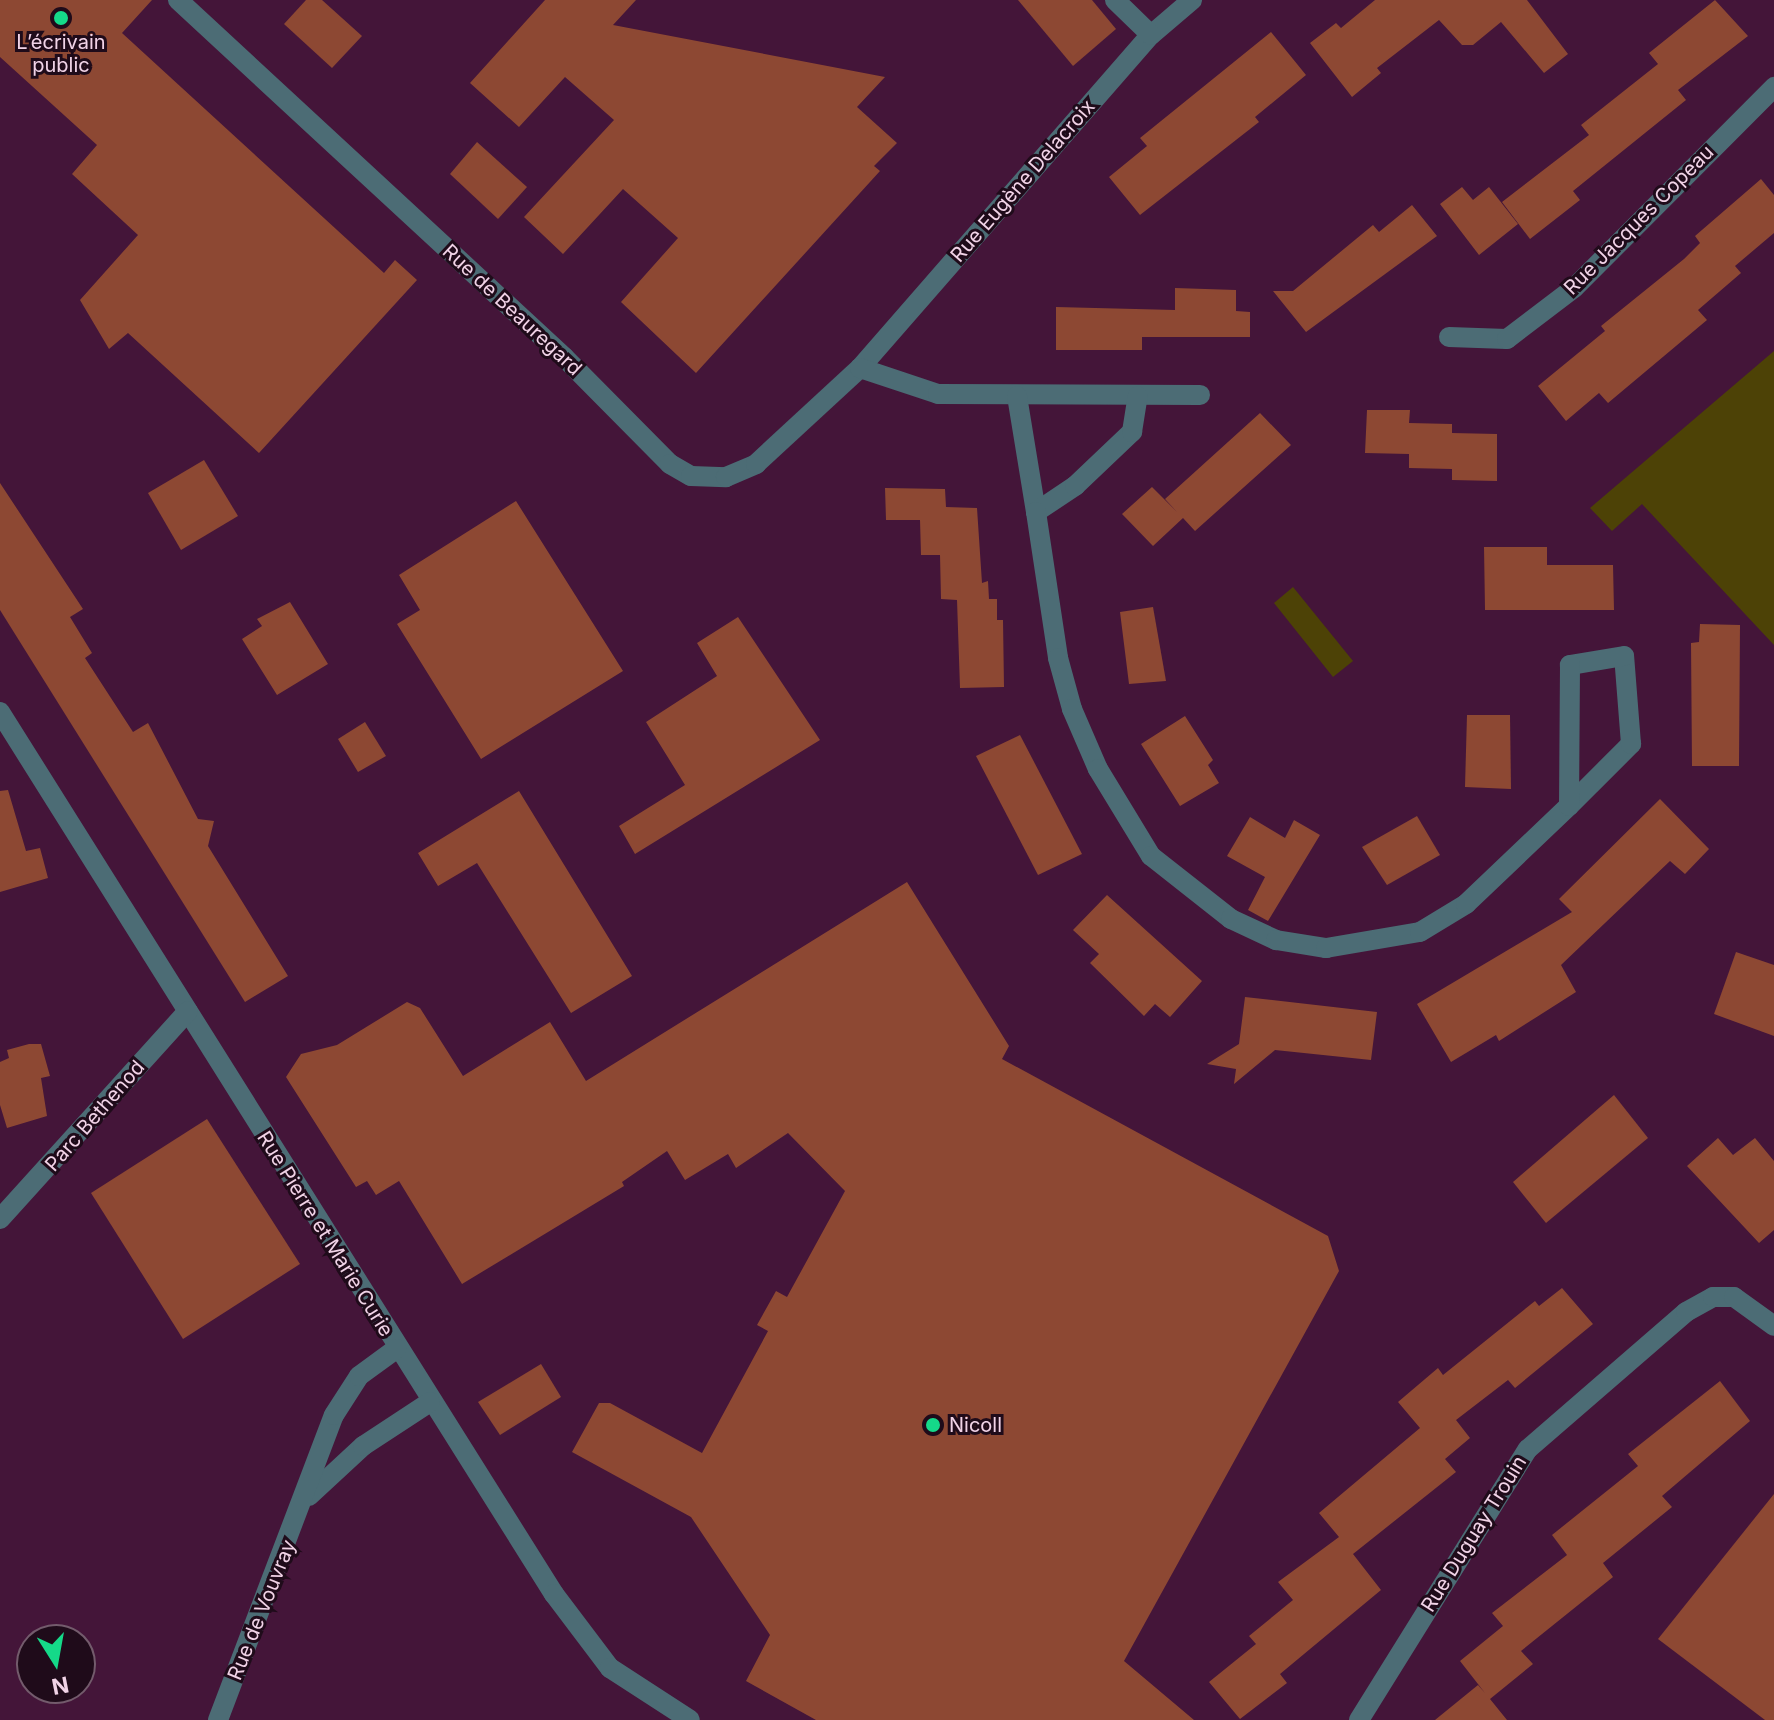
<!DOCTYPE html>
<meta charset="utf-8">
<style>
body{margin:0}
#map{position:relative;width:1774px;height:1720px;overflow:hidden;background:#441539;font-family:Inter,sans-serif}
div>[style]{position:absolute}
.green>*{inset:0;background:#4d4206}
.building>*{inset:0;background:#8d4833}
.minor>*{height:20px;margin:-10px;padding:0 10px;transform-origin:10px;border-radius:10px;background:#4c6c75}
.dots>*{width:22px;height:22px;translate:-50% -50%;box-sizing:border-box;border:4px solid #1f0b1a;border-radius:50%}
span{translate:-50% -50%;white-space:nowrap;text-align:center;line-height:1.15;-webkit-text-stroke:6px #1f0b1a;paint-order:stroke}
.poi-label{font-size:20px;color:#f1d3e7}
.left{translate:0 -50%;text-align:left}
.street-label{font-size:20px;color:#f1d3e7}
.north{position:absolute;left:16px;top:1624px;width:80px;height:80px;box-sizing:border-box;background:#1f0b1a;border:2px solid #735b6c;border-radius:50%;rotate:169deg;font-size:22px;font-weight:700;line-height:32px;text-align:center;color:#f1d3e7}
.north::after{content:'';display:block;margin:auto;width:28px;height:36px;background:#15d989;clip-path:polygon(50% 0,100% 100%,50% 72%,0 100%)}
</style>
<div id="map">
<div class="green">
<i style="clip-path:polygon(1774px 351px,1774px 645px,1642px 504px,1612px 531px,1590px 508px)"></i>
<i style="clip-path:polygon(1293px 587px,1353px 661px,1333px 677px,1274px 603px)"></i>
</div>
<div class="building">
<i style="clip-path:polygon(0 0,152px 0,122px 33px,384px 273px,395px 260px,417px 280px,259px 453px,128px 333px,109px 349px,80px 300px,138px 235px,72px 174px,97px 145px,0 57px)"></i>
<i style="clip-path:polygon(306px 0,322px 0,362px 36px,332px 68px,284px 24px)"></i>
<i style="clip-path:polygon(545px 0,636px 0,613px 25px,885px 77px,857px 107px,897px 143px,874px 166px,880px 171px,696px 373px,621px 302px,678px 238px,623px 189px,563px 254px,524px 217px,614px 120px,565px 77px,519px 127px,470px 83px)"></i>
<i style="clip-path:polygon(1018px 0,1092px 0,1116px 29px,1073px 66px)"></i>
<i style="clip-path:polygon(1375px 0,1527px 0,1568px 54px,1544px 73px,1501px 22px,1473px 45px,1462px 45px,1439px 20px,1377px 68px,1381px 73px,1352px 97px,1310px 43px,1336px 23px,1341px 28px)"></i>
<i style="clip-path:polygon(1715px 0,1748px 36px,1678px 90px,1686px 100px,1573px 191px,1580px 200px,1530px 239px,1502px 202px,1589px 135px,1581px 125px,1658px 64px,1649px 53px)"></i>
<i style="clip-path:polygon(1271px 32px,1306px 75px,1255px 117px,1259px 122px,1140px 215px,1109px 177px,1147px 146px,1140px 138px)"></i>
<i style="clip-path:polygon(477px 142px,527px 187px,498px 219px,450px 174px)"></i>
<i style="clip-path:polygon(1761px 179px,1774px 195px,1774px 233px,1735px 266px,1741px 273px,1698px 310px,1707px 320px,1608px 403px,1599px 393px,1566px 421px,1538px 386px,1605px 331px,1601px 326px,1684px 259px,1700px 243px,1695px 236px)"></i>
<i style="clip-path:polygon(1462px 187px,1473px 200px,1489px 187px,1518px 224px,1479px 255px,1440px 204px)"></i>
<i style="clip-path:polygon(1412px 205px,1437px 236px,1306px 332px,1273px 291px,1293px 291px,1373px 225px,1379px 232px)"></i>
<i style="clip-path:polygon(1175px 288px,1236px 290px,1236px 311px,1250px 312px,1250px 337px,1142px 337px,1142px 350px,1056px 350px,1056px 307px,1175px 310px)"></i>
<i style="clip-path:polygon(1367px 410px,1410px 410px,1409px 423px,1452px 424px,1452px 433px,1497px 434px,1497px 481px,1452px 480px,1452px 469px,1409px 468px,1409px 454px,1365px 453px)"></i>
<i style="clip-path:polygon(1260px 413px,1291px 445px,1195px 531px,1183px 518px,1153px 546px,1122px 514px,1152px 487px,1177px 512px,1165px 499px)"></i>
<i style="clip-path:polygon(204px 460px,238px 516px,181px 550px,148px 493px)"></i>
<i style="clip-path:polygon(0 483px,83px 609px,70px 617px,92px 653px,85px 658px,133px 732px,148px 723px,198px 819px,214px 821px,208px 846px,288px 976px,245px 1002px,0 610px)"></i>
<i style="clip-path:polygon(885px 488px,945px 489px,946px 507px,977px 508px,982px 583px,988px 581px,989px 599px,997px 599px,997px 620px,1003px 620px,1004px 687px,960px 688px,957px 600px,941px 599px,940px 555px,921px 555px,920px 520px,886px 520px)"></i>
<i style="clip-path:polygon(516px 501px,623px 671px,481px 759px,397px 624px,420px 610px,399px 575px)"></i>
<i style="clip-path:polygon(1484px 547px,1547px 547px,1547px 565px,1613px 565px,1614px 610px,1485px 610px)"></i>
<i style="clip-path:polygon(290px 602px,328px 664px,277px 695px,242px 639px,262px 626px,257px 619px)"></i>
<i style="clip-path:polygon(1153px 607px,1166px 681px,1129px 684px,1120px 612px)"></i>
<i style="clip-path:polygon(738px 617px,820px 740px,635px 854px,619px 826px,685px 785px,646px 722px,717px 676px,697px 643px)"></i>
<i style="clip-path:polygon(1700px 624px,1740px 625px,1739px 766px,1692px 766px,1691px 643px,1699px 642px)"></i>
<i style="clip-path:polygon(1467px 715px,1510px 715px,1511px 789px,1465px 787px)"></i>
<i style="clip-path:polygon(1185px 716px,1213px 760px,1208px 765px,1219px 783px,1180px 806px,1141px 744px)"></i>
<i style="clip-path:polygon(365px 722px,386px 756px,358px 772px,338px 739px)"></i>
<i style="clip-path:polygon(1020px 735px,1082px 854px,1038px 875px,976px 756px)"></i>
<i style="clip-path:polygon(8px 790px,26px 851px,40px 848px,48px 878px,0 892px,0 791px)"></i>
<i style="clip-path:polygon(519px 791px,632px 976px,571px 1013px,477px 863px,438px 886px,418px 853px)"></i>
<i style="clip-path:polygon(1660px 799px,1709px 849px,1685px 874px,1670px 861px,1561px 965px,1576px 992px,1499px 1041px,1496px 1035px,1451px 1062px,1417px 1004px,1572px 912px,1559px 899px)"></i>
<i style="clip-path:polygon(1417px 816px,1440px 855px,1387px 885px,1362px 847px)"></i>
<i style="clip-path:polygon(1250px 817px,1285px 838px,1294px 820px,1320px 835px,1268px 921px,1248px 910px,1265px 877px,1227px 856px)"></i>
<i style="clip-path:polygon(907px 882px,1009px 1046px,1002px 1059px,1328px 1236px,1339px 1271px,1124px 1661px,1194px 1720px,816px 1720px,746px 1681px,770px 1635px,691px 1517px,572px 1452px,599px 1403px,610px 1403px,702px 1453px,768px 1331px,757px 1325px,776px 1291px,787px 1297px,845px 1191px,788px 1133px,736px 1168px,728px 1154px,685px 1180px,667px 1151px,622px 1182px,624px 1186px,462px 1284px,399px 1181px,376px 1195px,367px 1181px,356px 1187px,286px 1077px,301px 1054px,337px 1045px,407px 1002px,420px 1008px,463px 1076px,550px 1022px,586px 1081px)"></i>
<i style="clip-path:polygon(1107px 895px,1202px 981px,1170px 1017px,1155px 1004px,1144px 1016px,1090px 963px,1099px 954px,1073px 930px)"></i>
<i style="clip-path:polygon(1736px 952px,1774px 965px,1774px 1036px,1714px 1014px)"></i>
<i style="clip-path:polygon(1245px 997px,1377px 1012px,1371px 1060px,1275px 1050px,1234px 1084px,1236px 1069px,1207px 1064px,1239px 1044px)"></i>
<i style="clip-path:polygon(29px 1044px,41px 1044px,50px 1076px,41px 1078px,47px 1116px,7px 1128px,0 1105px,0 1062px,9px 1058px,7px 1050px)"></i>
<i style="clip-path:polygon(1614px 1095px,1648px 1138px,1546px 1223px,1513px 1182px)"></i>
<i style="clip-path:polygon(207px 1119px,300px 1264px,183px 1339px,91px 1193px)"></i>
<i style="clip-path:polygon(1718px 1138px,1733px 1155px,1755px 1138px,1774px 1161px,1774px 1230px,1759px 1243px,1687px 1166px)"></i>
<i style="clip-path:polygon(1562px 1288px,1593px 1324px,1515px 1388px,1508px 1380px,1456px 1420px,1470px 1438px,1445px 1459px,1456px 1472px,1353px 1554px,1381px 1590px,1280px 1674px,1287px 1683px,1240px 1719px,1209px 1682px,1256px 1644px,1249px 1636px,1293px 1600px,1278px 1582px,1339px 1537px,1319px 1513px,1420px 1428px,1398px 1402px,1438px 1368px,1443px 1375px,1535px 1301px,1539px 1306px)"></i>
<i style="clip-path:polygon(541px 1364px,561px 1397px,500px 1435px,478px 1402px)"></i>
<i style="clip-path:polygon(1720px 1381px,1750px 1421px,1662px 1496px,1672px 1507px,1603px 1563px,1613px 1577px,1521px 1651px,1533px 1664px,1490px 1699px,1507px 1720px,1435px 1720px,1478px 1685px,1485px 1693px,1460px 1661px,1503px 1626px,1492px 1613px,1567px 1555px,1552px 1535px,1638px 1466px,1628px 1454px)"></i>
<i style="clip-path:polygon(1774px 1494px,1774px 1720px,1765px 1720px,1658px 1639px)"></i>
</div>
<div class="minor">
<i style="left:178px;top:0;width:526px;rotate:42.76deg"></i>
<i style="left:564px;top:357px;width:151px;rotate:45.3deg"></i>
<i style="left:670px;top:464px;width:24px;rotate:30deg"></i>
<i style="left:691px;top:476px;width:35px;rotate:2deg"></i>
<i style="left:726px;top:477px;width:33px;rotate:-23deg"></i>
<i style="left:756px;top:464px;width:142px;rotate:-42.7deg"></i>
<i style="left:860px;top:368px;width:442px;rotate:-48.9deg"></i>
<i style="left:1151px;top:35px;width:54px;rotate:-40.5deg"></i>
<i style="left:1115px;top:0;width:50px;rotate:44.2deg"></i>
<i style="left:1449px;top:337px;width:58px;rotate:2deg"></i>
<i style="left:1507px;top:339px;width:84px;rotate:-37.3deg"></i>
<i style="left:1574px;top:288px;width:284px;rotate:-45.1deg"></i>
<i style="left:860px;top:368px;width:82px;rotate:18.4deg"></i>
<i style="left:938px;top:394px;width:262px;rotate:0.2deg"></i>
<i style="left:1017px;top:396px;width:118px;rotate:80.7deg"></i>
<i style="left:1036px;top:512px;width:47px;rotate:-33.7deg"></i>
<i style="left:1075px;top:486px;width:79px;rotate:-43.5deg"></i>
<i style="left:1132px;top:432px;width:36px;rotate:-81deg"></i>
<i style="left:1036px;top:512px;width:148px;rotate:81.4deg"></i>
<i style="left:1058px;top:658px;width:53px;rotate:74.6deg"></i>
<i style="left:1072px;top:709px;width:65px;rotate:66.6deg"></i>
<i style="left:1098px;top:769px;width:102px;rotate:58.7deg"></i>
<i style="left:1151px;top:856px;width:102px;rotate:38.2deg"></i>
<i style="left:1231px;top:919px;width:50px;rotate:25deg"></i>
<i style="left:1276px;top:940px;width:51px;rotate:9.1deg"></i>
<i style="left:1326px;top:948px;width:95px;rotate:-9.7deg"></i>
<i style="left:1420px;top:932px;width:54px;rotate:-31.3deg"></i>
<i style="left:1466px;top:904px;width:142px;rotate:-43.6deg"></i>
<i style="left:1569px;top:806px;width:88px;rotate:-45deg"></i>
<i style="left:1631px;top:744px;width:88px;rotate:-94.5deg"></i>
<i style="left:1624px;top:656px;width:55px;rotate:170.5deg"></i>
<i style="left:1570px;top:665px;width:141px;rotate:90.4deg"></i>
<i style="left:0;top:712px;width:1042px;rotate:57.87deg"></i>
<i style="left:554px;top:1594px;width:93px;rotate:52.9deg"></i>
<i style="left:610px;top:1668px;width:95px;rotate:33deg"></i>
<i style="left:0;top:1219px;width:280px;rotate:-47.9deg"></i>
<i style="left:309px;top:1496px;width:74px;rotate:-42.8deg"></i>
<i style="left:363px;top:1446px;width:80px;rotate:-33.3deg"></i>
<i style="left:218px;top:1720px;width:326px;rotate:-69.2deg"></i>
<i style="left:334px;top:1415px;width:46px;rotate:-57.3deg"></i>
<i style="left:359px;top:1376px;width:46px;rotate:-36.1deg"></i>
<i style="left:1359px;top:1720px;width:319px;rotate:-58.1deg"></i>
<i style="left:1528px;top:1449px;width:209px;rotate:-40.9deg"></i>
<i style="left:1686px;top:1312px;width:31px;rotate:-29deg"></i>
<i style="left:1713px;top:1297px;width:21px"></i>
<i style="left:1734px;top:1297px;width:49px;rotate:35.9deg"></i>
</div>
<div class="dots">
<i style="left:61px;top:18px;background:#15d989"></i>
<i style="left:933px;top:1425px;background:#15d989"></i>
</div>
<div class="poi-label">
<span style="left:61px;top:54px">L’écrivain<br>public</span>
<span class="left" style="left:949px;top:1425px">Nicoll</span>
</div>
<div class="street-label">
<span style="left:1023px;top:181px;rotate:-49deg">Rue Eugène Delacroix</span>
<span style="left:1639px;top:220px;rotate:-45deg">Rue Jacques Copeau</span>
<span style="left:512px;top:310px;rotate:43deg">Rue de Beauregard</span>
<span style="left:95px;top:1116px;rotate:-49deg">Parc Bethenod</span>
<span style="left:325px;top:1234px;rotate:58deg">Rue Pierre et Marie Curie</span>
<span style="left:1474px;top:1534px;rotate:-58deg">Rue Duguay Trouin</span>
<span style="left:262px;top:1610px;rotate:-68deg">Rue de Vouvray</span>
</div>
<div class="north">N</div>
</div>
